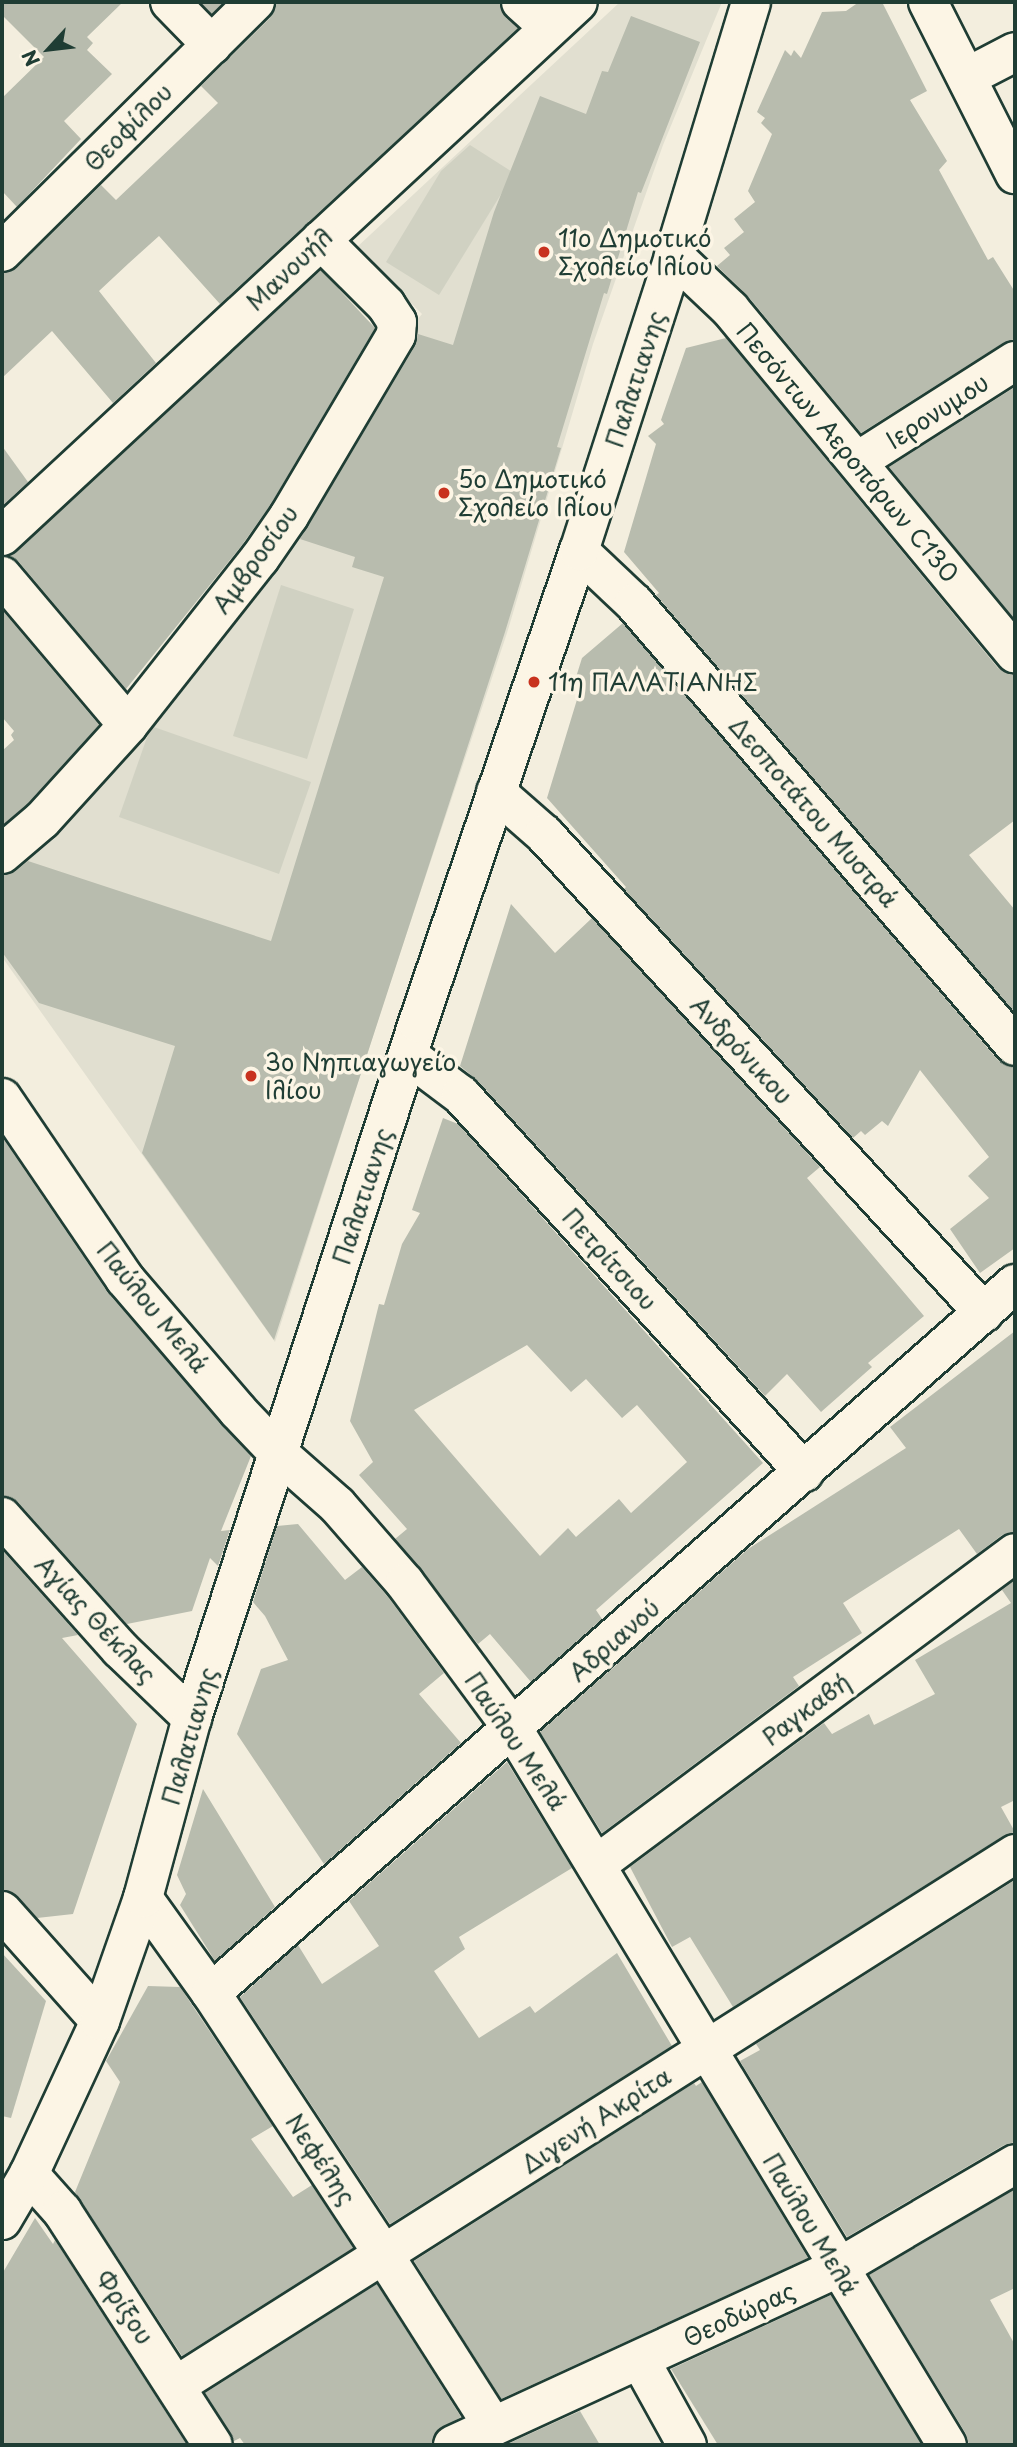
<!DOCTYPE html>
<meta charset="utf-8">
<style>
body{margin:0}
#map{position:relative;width:1017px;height:2447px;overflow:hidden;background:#f3eede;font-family:"Playpen Sans",sans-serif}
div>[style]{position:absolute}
.built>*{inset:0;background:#e1dfd0}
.green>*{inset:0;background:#d0d1c2}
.building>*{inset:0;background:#b8bcae}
.roads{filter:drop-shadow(2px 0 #1f3d34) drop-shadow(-2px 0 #1f3d34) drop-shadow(0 2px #1f3d34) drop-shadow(0 -2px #1f3d34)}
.minor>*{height:38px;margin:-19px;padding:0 19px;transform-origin:19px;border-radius:19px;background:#fcf5e5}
.dots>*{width:19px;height:19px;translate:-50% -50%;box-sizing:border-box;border:4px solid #fcf5e5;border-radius:50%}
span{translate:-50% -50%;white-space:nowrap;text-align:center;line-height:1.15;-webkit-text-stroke:7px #fcf5e5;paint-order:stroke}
.street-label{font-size:24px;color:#1f3d34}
.poi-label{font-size:24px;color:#1f3d34}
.left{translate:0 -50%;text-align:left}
.frame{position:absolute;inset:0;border:4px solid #1f3d34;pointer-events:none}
.north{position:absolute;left:14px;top:14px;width:70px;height:70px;-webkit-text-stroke:5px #fcf5e5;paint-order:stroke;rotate:243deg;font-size:19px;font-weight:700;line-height:28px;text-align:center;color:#1f3d34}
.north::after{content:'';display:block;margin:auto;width:24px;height:32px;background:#1f3d34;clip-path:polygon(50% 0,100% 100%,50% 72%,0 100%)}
</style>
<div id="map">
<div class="built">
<i style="clip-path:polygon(620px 2px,722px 2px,663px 145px,593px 344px,507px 633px,390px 983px,275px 1342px,2px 957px,2px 885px,87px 801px,252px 599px,298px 539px,347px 449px,363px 454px,381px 393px,408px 331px,422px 314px,356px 248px)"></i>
</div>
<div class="green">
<i style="clip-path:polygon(470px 145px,514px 173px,439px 295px,386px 262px,441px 171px)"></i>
<i style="clip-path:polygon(281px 585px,354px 609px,307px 759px,233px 736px)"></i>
<i style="clip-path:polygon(151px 726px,311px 782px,279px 874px,119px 817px)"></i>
</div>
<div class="building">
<i style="clip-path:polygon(2px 2px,123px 2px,87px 37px,93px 43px,87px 50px,112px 74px,64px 121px,81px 139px,17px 207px,2px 191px,2px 98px,44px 57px,2px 15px)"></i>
<i style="clip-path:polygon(200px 2px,224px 2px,212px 14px)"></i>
<i style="clip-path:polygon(276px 2px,500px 2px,506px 18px,518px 28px,220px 304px,159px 236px,129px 263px,99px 291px,156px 363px,113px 403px,52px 331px,2px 378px,2px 273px,17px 268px,101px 185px,116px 200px,218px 103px,201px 86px,270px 18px)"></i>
<i style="clip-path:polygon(859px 2px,882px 2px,927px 91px,910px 100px,947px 161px,939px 170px,988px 260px,993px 257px,1015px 292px,1015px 339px,1003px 343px,861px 433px,747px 295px,717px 266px,730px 255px,724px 248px,744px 232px,734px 219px,755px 202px,748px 191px,772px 134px,761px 123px,765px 118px,757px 112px,785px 50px,791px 56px,794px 50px,801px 58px,822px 12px,846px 11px)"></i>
<i style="clip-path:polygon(631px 16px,700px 42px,641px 193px,638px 192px,607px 294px,604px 293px,557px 447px,561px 448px,505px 632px,274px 1340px,142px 1153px,175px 1046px,39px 1003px,2px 952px,2px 875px,16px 871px,28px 861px,271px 941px,384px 577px,352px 567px,355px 557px,300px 539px,415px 346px,418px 334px,453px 345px,494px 212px,540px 96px,586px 114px,602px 71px,608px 72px)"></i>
<i style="clip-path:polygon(321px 270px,375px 328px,271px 504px,242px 545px,126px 689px,19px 562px,10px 556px)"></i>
<i style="clip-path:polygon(726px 338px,998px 668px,1015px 675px,1015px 820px,969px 855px,1015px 910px,1015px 1013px,656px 595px,659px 593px,624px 552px,656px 444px,648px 436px,664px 424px,661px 420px,686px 348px)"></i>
<i style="clip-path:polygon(1015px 387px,1015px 620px,889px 467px)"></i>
<i style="clip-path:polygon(2px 446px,28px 482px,2px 506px)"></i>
<i style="clip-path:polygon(2px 610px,99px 725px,27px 804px,2px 826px,2px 751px,14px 740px,11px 735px,14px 731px,2px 717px)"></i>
<i style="clip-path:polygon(623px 623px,998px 1060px,1015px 1067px,1015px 1248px,980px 1273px,950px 1229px,989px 1198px,968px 1176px,989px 1157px,920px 1070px,888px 1126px,882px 1121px,865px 1135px,861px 1131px,853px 1138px,624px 889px,626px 887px,547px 798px,579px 693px,572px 690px,582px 658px)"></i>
<i style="clip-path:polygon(511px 904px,555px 953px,592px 918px,820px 1167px,807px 1178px,924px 1316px,868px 1363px,872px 1367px,821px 1412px,787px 1374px,765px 1396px,477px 1080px,460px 1066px)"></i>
<i style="clip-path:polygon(evenodd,443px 1118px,458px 1124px,763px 1463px,596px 1610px,602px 1619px,531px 1682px,490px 1634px,478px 1644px,395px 1539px,407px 1529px,359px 1475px,373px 1462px,350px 1421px,379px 1304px,384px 1305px,402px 1244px,420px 1213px,412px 1210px,443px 1118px,527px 1345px,571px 1392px,586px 1379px,622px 1418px,637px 1405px,687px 1462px,631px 1513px,619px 1499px,576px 1537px,568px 1528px,540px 1556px,414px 1410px,527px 1345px)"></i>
<i style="clip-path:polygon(2px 1137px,108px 1293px,251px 1456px,221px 1531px,230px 1530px,218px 1566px,210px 1558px,192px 1611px,127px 1624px,18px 1502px,2px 1496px)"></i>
<i style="clip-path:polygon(1015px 1331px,1015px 1532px,1002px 1535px,977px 1554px,959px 1529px,843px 1603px,862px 1633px,793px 1677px,799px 1686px,602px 1833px,540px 1732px,748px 1549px,906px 1448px,890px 1427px)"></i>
<i style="clip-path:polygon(298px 1524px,345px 1580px,362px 1567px,388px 1597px,444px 1673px,419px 1694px,461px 1743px,324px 1864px,237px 1734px,261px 1669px,288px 1660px,265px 1616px,253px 1602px,277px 1526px)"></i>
<i style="clip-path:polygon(2px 1550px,78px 1635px,62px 1638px,137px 1724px,73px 1914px,37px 1918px,18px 1896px,2px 1890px)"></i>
<i style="clip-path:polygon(1015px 1580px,1015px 1800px,1001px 1807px,1015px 1832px,1003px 1836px,733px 2007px,690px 1937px,672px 1947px,630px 1867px,824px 1723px,832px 1734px,869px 1714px,874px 1725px,935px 1694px,915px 1660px,1011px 1603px,1002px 1590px)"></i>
<i style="clip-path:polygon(507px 1762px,572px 1868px,459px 1937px,465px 1949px,434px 1971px,479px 2038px,530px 2006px,535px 2013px,617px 1953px,672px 2046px,390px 2224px,240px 1997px,298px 1945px,322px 1984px,379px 1946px,349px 1901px)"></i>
<i style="clip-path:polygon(203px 1789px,275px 1907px,215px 1961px,180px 1905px,186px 1894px,177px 1875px)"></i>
<i style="clip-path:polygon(1015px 1880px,1015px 2142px,1004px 2145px,847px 2237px,740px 2061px,760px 2050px,756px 2044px)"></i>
<i style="clip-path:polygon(2px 1953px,46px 2001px,11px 2118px,2px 2116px)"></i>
<i style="clip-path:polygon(148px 1986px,180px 1987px,273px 2126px,251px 2139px,293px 2197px,312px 2185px,353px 2248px,182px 2356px,75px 2192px,120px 2082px,106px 2061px)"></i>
<i style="clip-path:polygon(702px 2082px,808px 2258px,501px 2399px,414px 2261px,694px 2083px,696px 2086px)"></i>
<i style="clip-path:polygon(1015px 2189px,1015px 2288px,990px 2300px,1015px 2345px,1015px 2445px,969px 2445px,966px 2434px,869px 2275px)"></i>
<i style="clip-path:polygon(35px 2218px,53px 2244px,55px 2240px,187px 2445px,2px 2445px,2px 2274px)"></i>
<i style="clip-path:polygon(377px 2284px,461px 2417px,436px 2432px,432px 2445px,245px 2445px,240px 2438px,234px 2441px,205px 2393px)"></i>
<i style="clip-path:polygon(831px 2295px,922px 2445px,718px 2445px,671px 2369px)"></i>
<i style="clip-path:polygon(580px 2411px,600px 2445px,505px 2445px)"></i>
</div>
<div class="roads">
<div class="minor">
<i style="left:170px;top:2px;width:60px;rotate:45.7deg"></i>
<i style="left:521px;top:2px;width:38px;rotate:42deg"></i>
<i style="left:928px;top:2px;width:193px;rotate:63.2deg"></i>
<i style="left:967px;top:77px;width:54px;rotate:-27.5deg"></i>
<i style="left:2px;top:252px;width:356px;rotate:-44.7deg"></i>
<i style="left:674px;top:256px;width:77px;rotate:43.4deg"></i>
<i style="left:730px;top:309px;width:447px;rotate:50.4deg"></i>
<i style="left:858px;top:461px;width:186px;rotate:-32.5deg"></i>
<i style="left:2px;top:536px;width:785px;rotate:-42.83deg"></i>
<i style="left:579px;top:551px;width:76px;rotate:43.4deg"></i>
<i style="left:634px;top:603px;width:584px;rotate:49.3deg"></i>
<i style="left:2px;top:576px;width:195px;rotate:49.8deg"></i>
<i style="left:496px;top:792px;width:64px;rotate:41.2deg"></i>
<i style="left:544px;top:834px;width:650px;rotate:47.43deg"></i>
<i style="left:2px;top:854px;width:52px;rotate:-40.4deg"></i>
<i style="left:42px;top:820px;width:128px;rotate:-47.8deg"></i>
<i style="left:128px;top:725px;width:213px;rotate:-51.7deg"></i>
<i style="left:260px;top:558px;width:51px;rotate:-55.4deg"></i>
<i style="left:289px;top:516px;width:210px;rotate:-59.4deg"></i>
<i style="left:396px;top:335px;width:13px;rotate:-86deg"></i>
<i style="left:397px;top:322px;width:20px;rotate:-123deg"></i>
<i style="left:386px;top:305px;width:92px;rotate:-135deg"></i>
<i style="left:409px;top:1056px;width:65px;rotate:36.9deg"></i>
<i style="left:461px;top:1095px;width:510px;rotate:47.7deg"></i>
<i style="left:2px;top:1098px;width:219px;rotate:55.8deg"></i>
<i style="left:125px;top:1279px;width:174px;rotate:49.4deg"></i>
<i style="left:238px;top:1411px;width:58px;rotate:46.4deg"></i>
<i style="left:278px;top:1453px;width:79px;rotate:41.4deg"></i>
<i style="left:337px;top:1505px;width:103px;rotate:48.9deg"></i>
<i style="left:405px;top:1583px;width:182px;rotate:53.5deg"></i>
<i style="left:513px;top:1729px;width:837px;rotate:58.78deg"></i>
<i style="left:2px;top:1517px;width:177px;rotate:48.2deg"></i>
<i style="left:120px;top:1649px;width:100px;rotate:43.8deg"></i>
<i style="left:596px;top:1865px;width:522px;rotate:-36.67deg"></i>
<i style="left:143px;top:1898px;width:117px;rotate:54.4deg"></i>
<i style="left:211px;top:1993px;width:314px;rotate:56.6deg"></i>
<i style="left:384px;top:2255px;width:203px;rotate:57.5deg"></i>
<i style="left:2px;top:1911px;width:147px;rotate:48.3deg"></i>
<i style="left:211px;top:1993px;width:1072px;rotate:-41.41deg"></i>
<i style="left:29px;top:2174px;width:50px;rotate:48.3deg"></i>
<i style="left:62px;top:2211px;width:278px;rotate:57.2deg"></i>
<i style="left:2px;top:2220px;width:53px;rotate:-59.6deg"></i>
<i style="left:29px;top:2174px;width:169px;rotate:-65.1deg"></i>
<i style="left:100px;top:2021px;width:130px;rotate:-70.7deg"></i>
<i style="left:143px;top:1898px;width:187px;rotate:-74.8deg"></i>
<i style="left:192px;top:1718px;width:731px;rotate:-71.99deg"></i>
<i style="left:418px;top:1023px;width:499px;rotate:-71.2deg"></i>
<i style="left:579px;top:551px;width:310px;rotate:-72.1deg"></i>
<i style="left:674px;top:256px;width:265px;rotate:-73.1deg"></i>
<i style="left:640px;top:2360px;width:97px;rotate:61.1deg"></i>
<i style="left:177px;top:2385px;width:992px;rotate:-32.36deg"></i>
<i style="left:453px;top:2445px;width:424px;rotate:-24.7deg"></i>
<i style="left:838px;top:2268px;width:205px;rotate:-30.4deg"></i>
</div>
</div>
<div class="dots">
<i style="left:544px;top:252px;background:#c8321e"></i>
<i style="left:444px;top:493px;background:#c8321e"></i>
<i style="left:534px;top:682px;background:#c8321e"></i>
<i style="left:251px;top:1076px;background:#c8321e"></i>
</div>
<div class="street-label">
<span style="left:128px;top:127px;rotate:-45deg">Θεοφίλου</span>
<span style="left:289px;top:269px;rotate:-43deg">Μανουήλ</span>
<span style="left:635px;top:379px;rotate:-72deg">Παλατιανης</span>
<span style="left:937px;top:411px;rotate:-33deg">Ιερονυμου</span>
<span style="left:848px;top:452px;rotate:50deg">Πεσόντων Αεροπόρων C130</span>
<span style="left:255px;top:559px;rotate:-54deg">Αμβροσίου</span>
<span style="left:814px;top:812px;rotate:49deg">Δεσποτάτου Μυστρά</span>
<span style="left:742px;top:1050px;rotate:47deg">Ανδρόνικου</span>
<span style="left:362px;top:1196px;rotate:-72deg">Παλατιανης</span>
<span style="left:610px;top:1259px;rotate:48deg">Πετρίτσιου</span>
<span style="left:153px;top:1307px;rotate:51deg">Παύλου Μελά</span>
<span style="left:96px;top:1619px;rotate:47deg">Αγίας Θέκλας</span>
<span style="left:614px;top:1640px;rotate:-41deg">Αδριανού</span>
<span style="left:806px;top:1709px;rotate:-37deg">Ραγκαβή</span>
<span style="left:189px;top:1736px;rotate:-74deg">Παλατιανης</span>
<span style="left:516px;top:1741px;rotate:56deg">Παύλου Μελά</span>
<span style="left:596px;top:2120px;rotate:-33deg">Διγενή Ακρίτα</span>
<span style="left:321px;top:2159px;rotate:56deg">Νεφέλης</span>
<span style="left:811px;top:2224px;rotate:59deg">Παύλου Μελά</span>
<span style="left:125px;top:2307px;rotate:56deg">Φρίξου</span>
<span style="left:739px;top:2314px;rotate:-25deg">Θεοδώρας</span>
</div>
<div class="poi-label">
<span class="left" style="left:558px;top:252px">11ο Δημοτικό<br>Σχολείο Ιλίου</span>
<span class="left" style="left:458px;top:493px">5ο Δημοτικό<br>Σχολείο Ιλίου</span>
<span class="left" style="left:548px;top:682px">11η ΠΑΛΑΤΙΑΝΗΣ</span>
<span class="left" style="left:265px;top:1076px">3ο Νηπιαγωγείο<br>Ιλίου</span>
</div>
<div class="frame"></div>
<div class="north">N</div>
</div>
